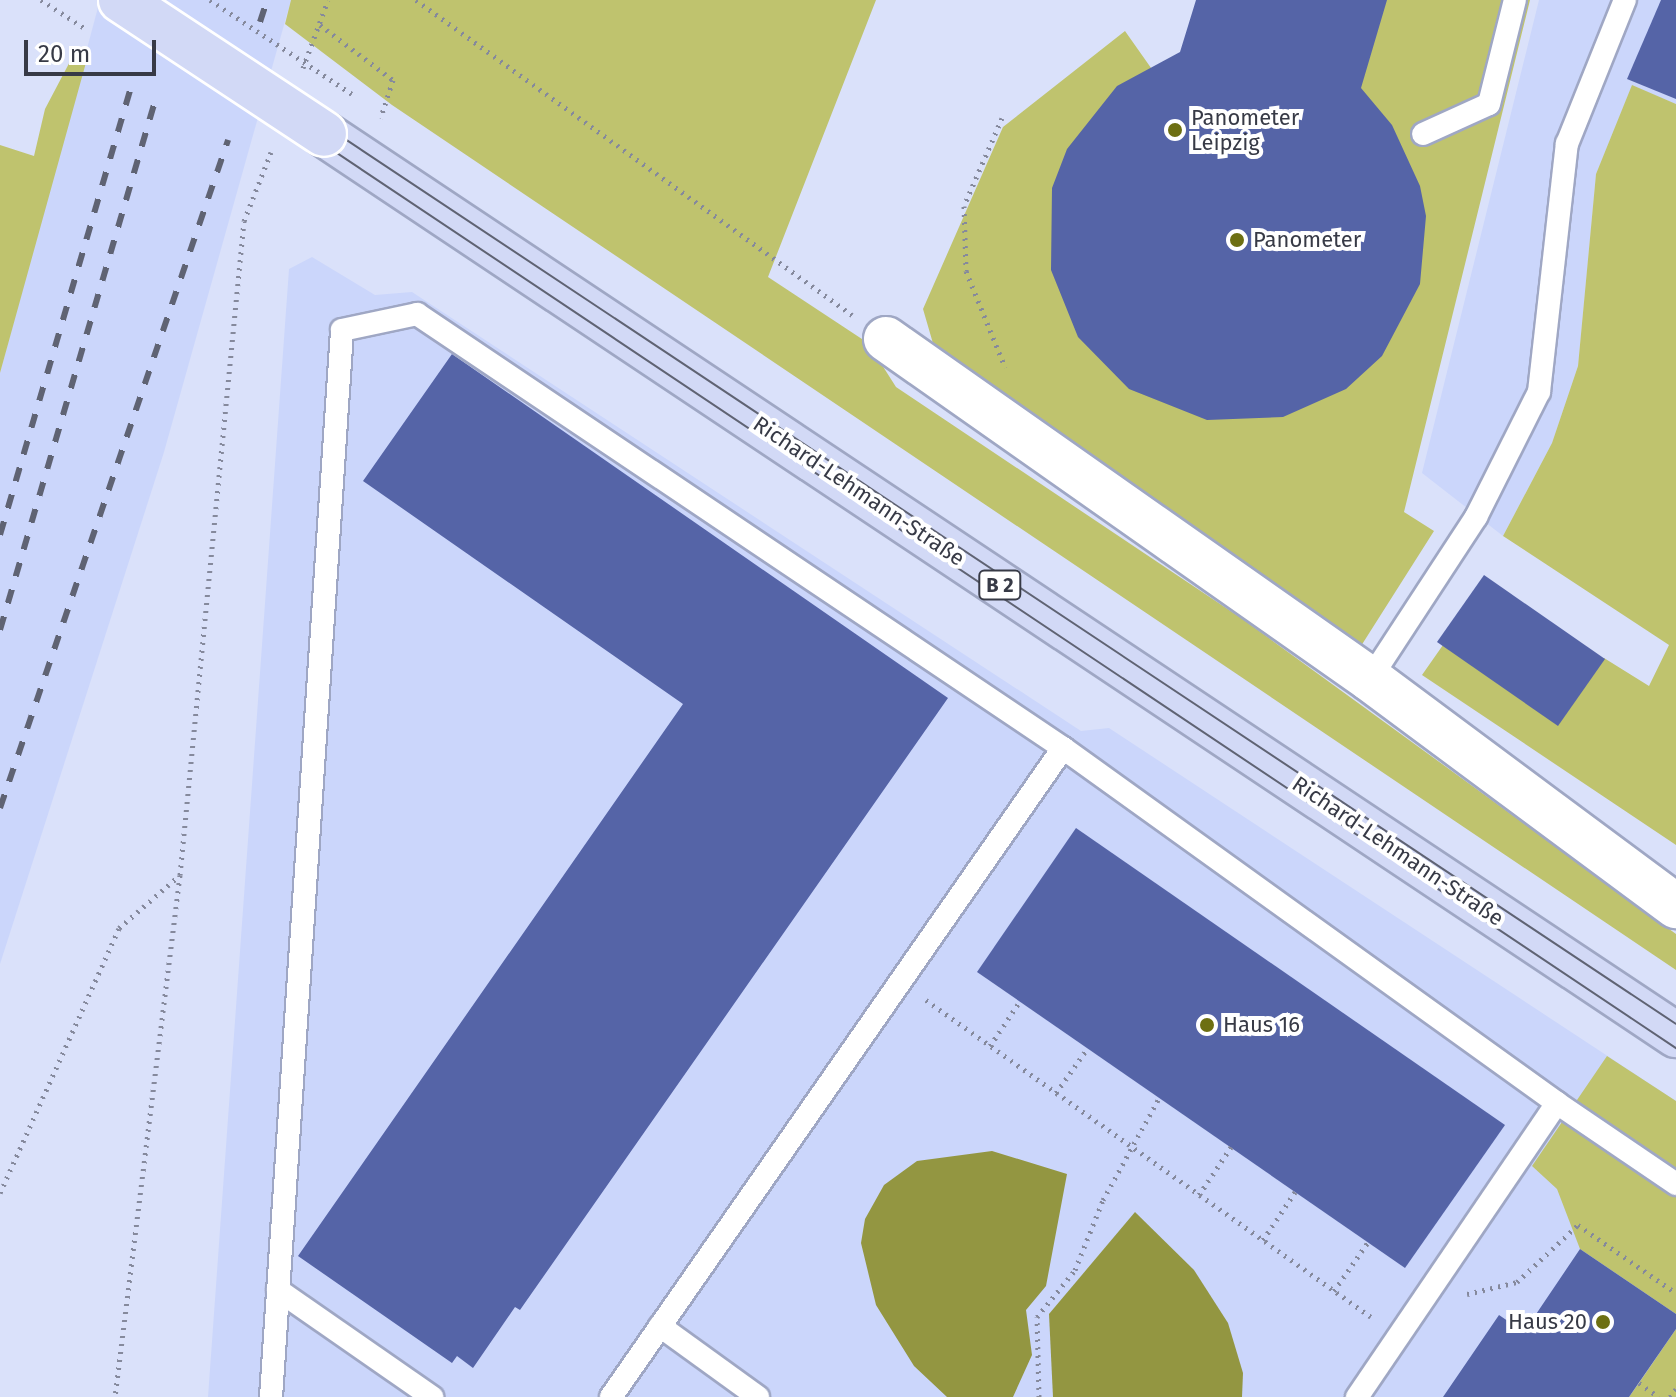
<!DOCTYPE html>
<meta charset="utf-8">
<style>
body{margin:0}
#map{position:relative;width:1676px;height:1397px;overflow:hidden;background:#dae1fa;font-family:"Fira Sans",sans-serif}
div>[style]{position:absolute}
.built>*{inset:0;background:#cbd6fb}
.green>*{inset:0;background:#bfc36e}
.water>*{inset:0;background:#939641}
.building>*{inset:0;background:#5564a7}
.path>*{height:5px;margin-top:-2.5px;transform-origin:0;background:repeating-linear-gradient(90deg,#85899c 0 2px,transparent 0 8px)}
.roads{filter:drop-shadow(2px 0 #9fa7c4) drop-shadow(-2px 0 #9fa7c4) drop-shadow(0 2px #9fa7c4) drop-shadow(0 -2px #9fa7c4)}
.lane>*{height:22px;margin:-11px;padding:0 11px;transform-origin:11px;border-radius:11px;background:#fff}
.street>*{height:44px;margin:-22px;padding:0 22px;transform-origin:22px;border-radius:22px;background:#fff}
.primary>*{height:44px;margin:-22px;padding:0 22px;transform-origin:22px;border-radius:22px;background:#d2d9f6}
.tram>*{height:2px;margin:-1px;padding:0 1px;transform-origin:1px;border-radius:1px;background:#5f6373}
.rail>*{height:6px;margin-top:-3px;transform-origin:0;background:repeating-linear-gradient(90deg,#5f6373 0 14px,transparent 0 28px)}
.path-bridge>*{height:5px;margin-top:-2.5px;transform-origin:0;background:repeating-linear-gradient(90deg,#85899c 0 2px,transparent 0 8px)}
.bridges{filter:drop-shadow(2px 0 #fff) drop-shadow(-2px 0 #fff) drop-shadow(0 2px #fff) drop-shadow(0 -2px #fff)}
.primary-bridge>*{height:44px;margin:-22px;padding:0 22px;transform-origin:22px;border-radius:22px;background:#d2d9f6}
.dots>*{width:22px;height:22px;translate:-50% -50%;box-sizing:border-box;border:4px solid #fff;border-radius:50%}
span{translate:-50% -50%;white-space:nowrap;text-align:center;line-height:1.15;-webkit-text-stroke:8px #fff;paint-order:stroke}
.shield-label span{padding:2px 6px;background:#fff;border:2px solid;border-radius:6px;-webkit-text-stroke-width:0}
.shield-label{font-size:20px;color:#373a46;font-weight:700}
.poi-label{font-size:22px;color:#373a46}
.left{translate:0 -50%;text-align:left}
.right{translate:-100% -50%;text-align:right}
.street-label{font-size:22px;color:#373a46}
.scale{position:absolute;left:24px;top:40px;width:132px;height:36px;box-sizing:border-box;border:4px solid #373a46;border-top:0;padding-left:10px;font-size:24px;line-height:28px;white-space:nowrap;color:#373a46;-webkit-text-stroke:6px #fff;paint-order:stroke}
</style>
<div id="map">
<div class="built">
<i style="clip-path:polygon(100px 0,291px 0,164px 452px,0 964px,0 373px)"></i>
<i style="clip-path:polygon(1539px 0,1676px 0,1676px 104px,1632px 86px,1596px 174px,1578px 366px,1552px 443px,1503px 536px,1422px 473px)"></i>
<i style="clip-path:polygon(312px 257px,375px 295px,412px 292px,1081px 731px,1109px 728px,1676px 1101px,1676px 1397px,208px 1397px,289px 269px)"></i>
</div>
<div class="green">
<i style="clip-path:polygon(291px 0,876px 0,768px 277px,868px 343px,896px 387px,1244px 620px,1676px 934px,1676px 970px,392px 105px,285px 24px)"></i>
<i style="clip-path:polygon(1348px 0,1530px 0,1404px 512px,1434px 531px,1361px 646px,939px 364px,923px 309px,1003px 127px,1125px 31px,1156px 75px)"></i>
<i style="clip-path:polygon(75px 52px,87px 59px,0 373px,0 145px,34px 156px,45px 109px)"></i>
<i style="clip-path:polygon(1632px 85px,1676px 104px,1676px 845px,1422px 675px,1443px 645px,1558px 725px,1604px 658px,1649px 686px,1669px 645px,1503px 536px,1552px 443px,1578px 366px,1596px 174px)"></i>
<i style="clip-path:polygon(1607px 1056px,1676px 1101px,1676px 1314px,1580px 1249px,1557px 1189px,1532px 1166px)"></i>
<i style="clip-path:polygon(1676px 1329px,1676px 1397px,1629px 1397px,1639px 1383px)"></i>
</div>
<div class="water">
<i style="clip-path:polygon(992px 1151px,1067px 1174px,1046px 1286px,1026px 1310px,1032px 1355px,1013px 1397px,947px 1397px,914px 1366px,876px 1305px,861px 1243px,865px 1219px,884px 1185px,917px 1161px)"></i>
<i style="clip-path:polygon(1135px 1212px,1194px 1270px,1228px 1323px,1243px 1373px,1242px 1397px,1053px 1397px,1049px 1314px)"></i>
</div>
<div class="building">
<i style="clip-path:polygon(1196px 0,1387px 0,1361px 88px,1392px 125px,1420px 186px,1426px 216px,1420px 284px,1382px 356px,1346px 389px,1283px 417px,1207px 420px,1129px 389px,1078px 337px,1051px 270px,1052px 188px,1067px 149px,1117px 86px,1180px 52px)"></i>
<i style="clip-path:polygon(1661px 0,1676px 0,1676px 99px,1627px 79px)"></i>
<i style="clip-path:polygon(452px 354px,948px 698px,520px 1310px,515px 1307px,473px 1368px,457px 1356px,452px 1363px,298px 1256px,683px 704px,363px 481px)"></i>
<i style="clip-path:polygon(1484px 575px,1605px 659px,1558px 726px,1437px 642px)"></i>
<i style="clip-path:polygon(1076px 828px,1505px 1125px,1405px 1268px,977px 972px)"></i>
<i style="clip-path:polygon(1580px 1249px,1676px 1314px,1676px 1329px,1629px 1397px,1443px 1397px,1499px 1315px,1524px 1332px)"></i>
</div>
<div class="path">
<i style="left:416px;top:0;width:538px;rotate:35.85deg"></i>
<i style="left:320px;top:25px;width:91px;rotate:37deg"></i>
<i style="left:393px;top:80px;width:40px;rotate:108deg"></i>
<i style="left:303px;top:68px;width:72px;rotate:-69.8deg"></i>
<i style="left:1002px;top:118px;width:96px;rotate:113.4deg"></i>
<i style="left:964px;top:206px;width:65px;rotate:88.2deg"></i>
<i style="left:966px;top:271px;width:104px;rotate:67.9deg"></i>
<i style="left:180px;top:875px;width:657px;rotate:-84.41deg"></i>
<i style="left:244px;top:221px;width:74px;rotate:-68.6deg"></i>
<i style="left:926px;top:1000px;width:546px;rotate:35.46deg"></i>
<i style="left:990px;top:1046px;width:54px;rotate:-56.3deg"></i>
<i style="left:1056px;top:1093px;width:54px;rotate:-54.8deg"></i>
<i style="left:0;top:1193px;width:290px;rotate:-65.8deg"></i>
<i style="left:119px;top:928px;width:81px;rotate:-41deg"></i>
<i style="left:180px;top:875px;width:526px;rotate:97.1deg"></i>
<i style="left:1199px;top:1195px;width:58px;rotate:-56.3deg"></i>
<i style="left:1263px;top:1240px;width:58px;rotate:-56.3deg"></i>
<i style="left:1334px;top:1291px;width:60px;rotate:-55.2deg"></i>
<i style="left:1467px;top:1294px;width:51px;rotate:-13.5deg"></i>
<i style="left:1517px;top:1282px;width:83px;rotate:-43.1deg"></i>
<i style="left:1578px;top:1225px;width:119px;rotate:34.8deg"></i>
<i style="left:1639px;top:1383px;width:24px;rotate:35deg"></i>
<i style="left:1039px;top:1397px;width:80px;rotate:-91.4deg"></i>
<i style="left:1037px;top:1317px;width:60px;rotate:-51deg"></i>
<i style="left:1075px;top:1270px;width:75px;rotate:-68.2deg"></i>
<i style="left:1103px;top:1200px;width:116px;rotate:-61.2deg"></i>
<i style="left:1670px;top:1397px;width:10px;rotate:-53deg"></i>
</div>
<div class="roads">
<div class="lane">
<i style="left:1423px;top:134px;width:72px;rotate:-24.4deg"></i>
<i style="left:1489px;top:104px;width:107px;rotate:-76deg"></i>
<i style="left:1370px;top:679px;width:194px;rotate:-56.8deg"></i>
<i style="left:1476px;top:517px;width:140px;rotate:-63.3deg"></i>
<i style="left:1539px;top:392px;width:250px;rotate:-83.6deg"></i>
<i style="left:1567px;top:144px;width:155px;rotate:-68.1deg"></i>
<i style="left:1557px;top:1103px;width:144px;rotate:34.2deg"></i>
<i style="left:278px;top:1290px;width:188px;rotate:34.8deg"></i>
<i style="left:660px;top:1326px;width:121px;rotate:35.9deg"></i>
<i style="left:271px;top:1397px;width:1069px;rotate:-86.19deg"></i>
<i style="left:342px;top:330px;width:77px;rotate:-12deg"></i>
<i style="left:417px;top:314px;width:778px;rotate:33.89deg"></i>
<i style="left:611px;top:1397px;width:791px;rotate:-55.14deg"></i>
<i style="left:1063px;top:748px;width:608px;rotate:35.7deg"></i>
<i style="left:1557px;top:1103px;width:356px;rotate:124.2deg"></i>
</div>
<div class="street">
<i style="left:886px;top:339px;width:591px;rotate:35.09deg"></i>
<i style="left:1370px;top:679px;width:381px;rotate:36.6deg"></i>
</div>
<div class="primary">
<i style="left:324px;top:134px;width:1625px;rotate:33.68deg"></i>
</div>
</div>
<div class="tram">
<i style="left:108px;top:0;width:1886px;rotate:33.76deg"></i>
<i style="left:136px;top:0;width:1849px;rotate:33.62deg"></i>
</div>
<div class="rail">
<i style="left:260px;top:22px;width:23px;rotate:-72deg"></i>
<i style="left:0;top:535px;width:475px;rotate:-73.7deg"></i>
<i style="left:0;top:630px;width:559px;rotate:-73.67deg"></i>
<i style="left:0;top:808px;width:706px;rotate:-71.15deg"></i>
</div>
<div class="path-bridge">
<i style="left:41px;top:0;width:54px;rotate:32.8deg"></i>
<i style="left:210px;top:0;width:170px;rotate:33.5deg"></i>
</div>
<div class="bridges">
<div class="primary-bridge">
<i style="left:121px;top:0;width:243px;rotate:33.4deg"></i>
</div>
</div>
<div class="dots">
<i style="left:1175px;top:130px;background:#6d6f12"></i>
<i style="left:1237px;top:240px;background:#6d6f12"></i>
<i style="left:1207px;top:1025px;background:#6d6f12"></i>
<i style="left:1603px;top:1322px;background:#6d6f12"></i>
</div>
<div class="shield-label">
<span style="left:1000px;top:585px">B 2</span>
</div>
<div class="poi-label">
<span class="left" style="left:1191px;top:130px">Panometer<br>Leipzig</span>
<span class="left" style="left:1253px;top:240px">Panometer</span>
<span class="left" style="left:1223px;top:1025px">Haus 16</span>
<span class="right" style="left:1587px;top:1322px">Haus 20</span>
</div>
<div class="street-label">
<span style="left:859px;top:491px;rotate:34deg">Richard-Lehmann-Straße</span>
<span style="left:1398px;top:851px;rotate:34deg">Richard-Lehmann-Straße</span>
</div>
<div class="scale">20 m</div>
</div>
